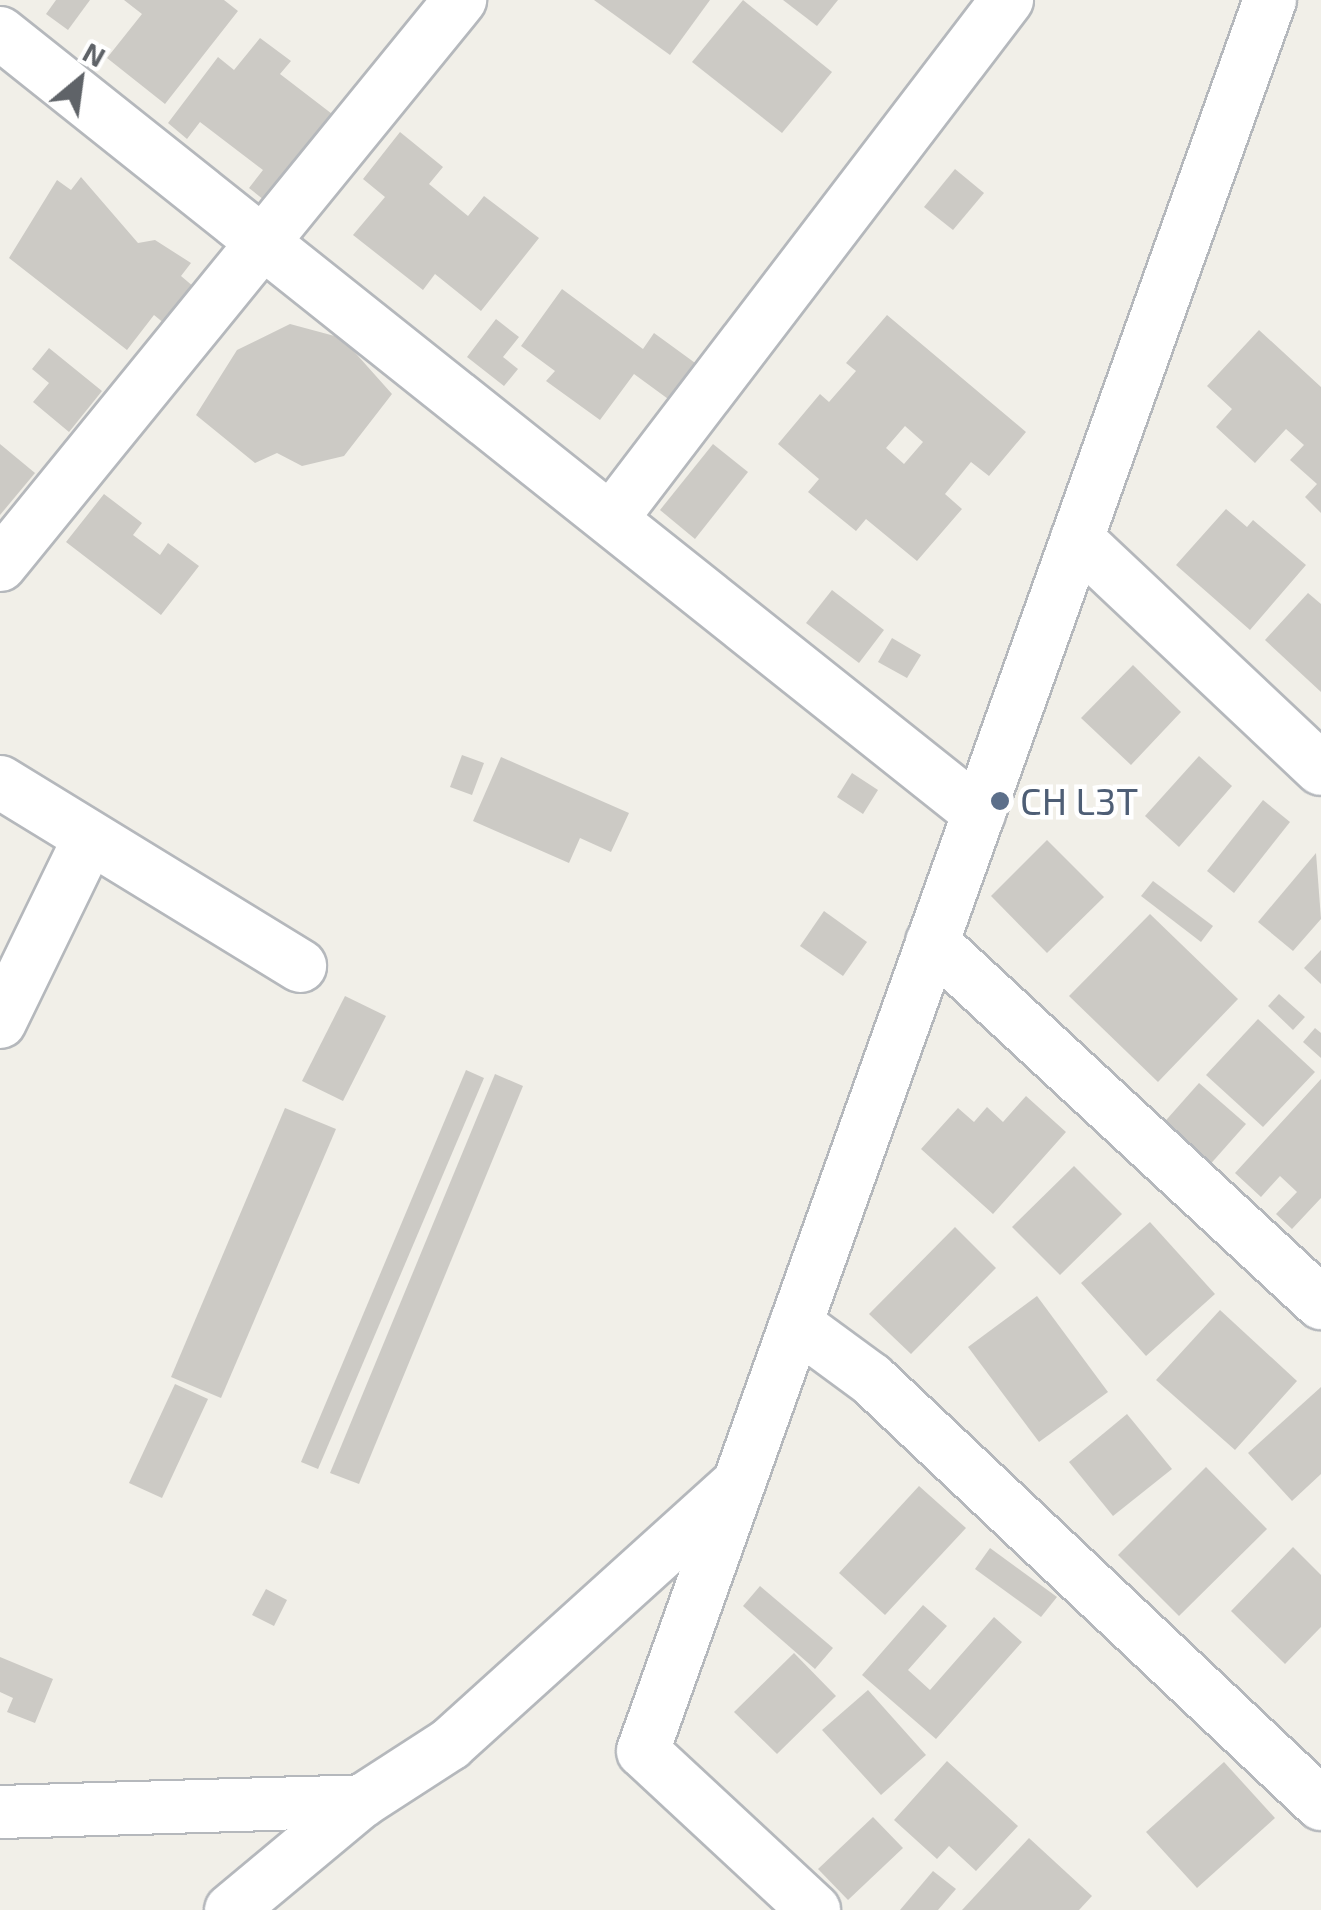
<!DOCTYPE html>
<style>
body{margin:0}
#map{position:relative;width:1321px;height:1910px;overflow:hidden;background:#f1efe8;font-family:"Exo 2",sans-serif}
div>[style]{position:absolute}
.building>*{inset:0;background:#cccac5}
.roads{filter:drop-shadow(2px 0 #b5b8bc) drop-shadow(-2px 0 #b5b8bc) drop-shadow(0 2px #b5b8bc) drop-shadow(0 -2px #b5b8bc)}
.street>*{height:52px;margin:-26px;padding:0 26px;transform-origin:26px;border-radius:26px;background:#fff}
.dots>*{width:28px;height:28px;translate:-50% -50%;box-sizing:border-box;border:5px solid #fff;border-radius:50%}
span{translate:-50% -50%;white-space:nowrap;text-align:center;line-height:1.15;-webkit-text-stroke:9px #fff;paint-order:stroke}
.service-label{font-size:38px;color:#4e5e75}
.left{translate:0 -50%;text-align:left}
.north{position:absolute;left:30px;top:30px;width:100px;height:100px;-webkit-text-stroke:8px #fff;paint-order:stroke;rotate:29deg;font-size:28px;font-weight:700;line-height:40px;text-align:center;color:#5f6368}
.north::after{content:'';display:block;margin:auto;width:35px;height:45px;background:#5f6368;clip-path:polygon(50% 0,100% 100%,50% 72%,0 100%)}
</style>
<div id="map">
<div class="building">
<i style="clip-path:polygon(56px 0,90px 0,68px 30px,46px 14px)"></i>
<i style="clip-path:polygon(124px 0,224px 0,238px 11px,165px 104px,107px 58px,142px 14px)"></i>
<i style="clip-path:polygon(594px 0,710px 0,670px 55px)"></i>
<i style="clip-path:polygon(743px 0,832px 72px,782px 133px,692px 62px)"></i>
<i style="clip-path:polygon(783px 0,838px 0,817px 26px)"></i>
<i style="clip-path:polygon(260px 38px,291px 61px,280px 74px,336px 117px,269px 204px,249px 188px,263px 170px,200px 122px,187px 139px,168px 123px,218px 57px,234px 70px)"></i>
<i style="clip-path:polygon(400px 132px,443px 167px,429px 184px,468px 216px,484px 196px,539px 238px,481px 311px,435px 274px,423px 290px,353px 235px,385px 197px,363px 179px)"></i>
<i style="clip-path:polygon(955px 169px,984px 193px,953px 230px,924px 207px)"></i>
<i style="clip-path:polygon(81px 177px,138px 243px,155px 240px,191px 263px,181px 276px,194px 287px,165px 324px,154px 315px,127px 350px,9px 258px,57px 180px,71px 190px)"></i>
<i style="clip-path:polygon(562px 289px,643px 349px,654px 333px,702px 368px,675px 404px,634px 374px,600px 420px,546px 381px,555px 371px,521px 346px)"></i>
<i style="clip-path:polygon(evenodd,887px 315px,1026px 432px,989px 476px,971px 462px,945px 494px,962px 509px,917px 561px,866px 519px,856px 531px,808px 492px,819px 479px,778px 444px,820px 394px,829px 402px,856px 371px,846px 363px,887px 315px,905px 426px,923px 442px,904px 464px,886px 448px,905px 426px)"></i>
<i style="clip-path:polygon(496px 319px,519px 337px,503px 357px,518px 369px,504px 386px,467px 357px)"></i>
<i style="clip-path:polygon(290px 324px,342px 338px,392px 394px,344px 456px,302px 466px,277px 453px,255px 463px,196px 415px,237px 350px)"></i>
<i style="clip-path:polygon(1259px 330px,1321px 387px,1321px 513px,1305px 497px,1317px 484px,1290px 460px,1304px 445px,1286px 429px,1255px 463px,1216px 427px,1232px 409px,1207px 386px)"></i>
<i style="clip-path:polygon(49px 348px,102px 391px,69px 432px,33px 402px,49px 383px,32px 369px)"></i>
<i style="clip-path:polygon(0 444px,35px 473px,0 515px)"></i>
<i style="clip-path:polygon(713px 444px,748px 472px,695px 539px,660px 510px)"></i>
<i style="clip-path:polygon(104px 494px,142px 523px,133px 535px,160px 555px,168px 543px,199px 566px,161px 615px,66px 542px)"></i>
<i style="clip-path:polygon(1226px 509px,1247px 527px,1253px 520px,1306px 565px,1250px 630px,1176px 565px)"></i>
<i style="clip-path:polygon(832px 590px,884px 630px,859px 663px,806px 623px)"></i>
<i style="clip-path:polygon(1308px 593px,1321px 604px,1321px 692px,1265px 640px)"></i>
<i style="clip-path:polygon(892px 638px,921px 655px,907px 678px,878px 662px)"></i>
<i style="clip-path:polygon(1133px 665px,1181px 712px,1131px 765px,1081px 718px)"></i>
<i style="clip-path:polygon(462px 755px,484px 763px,472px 795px,450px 787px)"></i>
<i style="clip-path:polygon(1199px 756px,1232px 786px,1179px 847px,1145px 816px)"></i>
<i style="clip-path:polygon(501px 757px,629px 813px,611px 852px,580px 838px,569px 863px,473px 821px)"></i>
<i style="clip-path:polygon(852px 773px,878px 790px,863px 814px,837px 797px)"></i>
<i style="clip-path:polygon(1263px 800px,1290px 822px,1234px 893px,1207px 871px)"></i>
<i style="clip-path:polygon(1047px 840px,1104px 897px,1047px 953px,991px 896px)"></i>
<i style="clip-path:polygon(1316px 853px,1321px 919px,1293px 951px,1258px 922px)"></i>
<i style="clip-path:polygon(1153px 881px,1213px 926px,1201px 942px,1141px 896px)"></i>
<i style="clip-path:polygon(824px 911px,867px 942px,843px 976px,800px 946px)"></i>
<i style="clip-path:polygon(1150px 914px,1238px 999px,1158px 1082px,1069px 996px)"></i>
<i style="clip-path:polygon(1321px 950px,1321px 984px,1304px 968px)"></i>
<i style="clip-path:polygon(1279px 994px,1305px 1017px,1293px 1030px,1268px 1006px)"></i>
<i style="clip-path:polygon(345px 996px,386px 1016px,343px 1101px,302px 1081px)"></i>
<i style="clip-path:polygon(1258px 1019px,1315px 1072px,1263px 1127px,1206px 1075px)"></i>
<i style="clip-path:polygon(1315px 1028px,1321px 1033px,1321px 1058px,1303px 1042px)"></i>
<i style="clip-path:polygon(466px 1070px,484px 1078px,318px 1469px,301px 1462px)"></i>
<i style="clip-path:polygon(495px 1074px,523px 1086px,359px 1484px,330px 1473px)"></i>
<i style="clip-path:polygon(1321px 1079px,1321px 1198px,1292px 1229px,1276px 1214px,1297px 1192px,1280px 1176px,1261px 1197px,1235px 1173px)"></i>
<i style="clip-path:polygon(1199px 1083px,1246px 1124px,1207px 1168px,1160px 1127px)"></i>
<i style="clip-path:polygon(1026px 1096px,1066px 1132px,993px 1214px,921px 1149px,958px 1108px,974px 1122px,987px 1107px,1003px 1122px)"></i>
<i style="clip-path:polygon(285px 1108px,336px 1129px,221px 1398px,171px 1377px)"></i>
<i style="clip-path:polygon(1074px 1166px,1122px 1214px,1060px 1275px,1012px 1227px)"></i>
<i style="clip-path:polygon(1150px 1222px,1215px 1294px,1146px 1356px,1081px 1283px)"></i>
<i style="clip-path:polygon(955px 1227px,996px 1268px,911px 1354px,869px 1314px)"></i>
<i style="clip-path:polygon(1037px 1296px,1108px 1392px,1039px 1442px,968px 1347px)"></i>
<i style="clip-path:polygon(1220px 1310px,1297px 1381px,1235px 1450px,1156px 1380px)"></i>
<i style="clip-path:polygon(175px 1384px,208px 1399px,162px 1498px,129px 1483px)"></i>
<i style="clip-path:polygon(1321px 1387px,1321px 1474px,1292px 1501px,1248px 1453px)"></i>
<i style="clip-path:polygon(1127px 1414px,1172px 1469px,1113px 1516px,1069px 1462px)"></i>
<i style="clip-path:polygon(1206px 1467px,1267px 1529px,1179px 1616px,1118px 1555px)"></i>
<i style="clip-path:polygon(919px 1486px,966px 1528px,885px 1615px,839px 1573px)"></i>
<i style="clip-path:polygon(1293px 1547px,1321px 1575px,1321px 1627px,1285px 1664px,1231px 1611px)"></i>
<i style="clip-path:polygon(990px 1548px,1057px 1597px,1041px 1617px,975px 1569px)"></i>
<i style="clip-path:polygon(760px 1586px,833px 1648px,815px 1669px,743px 1606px)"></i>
<i style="clip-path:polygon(266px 1589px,287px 1600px,274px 1626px,252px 1615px)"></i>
<i style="clip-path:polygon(923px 1605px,947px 1626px,908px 1670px,930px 1690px,994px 1617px,1022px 1642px,936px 1739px,862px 1675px)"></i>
<i style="clip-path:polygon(794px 1653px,836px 1696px,777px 1754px,734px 1712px)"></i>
<i style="clip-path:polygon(0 1657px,53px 1679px,35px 1723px,7px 1712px,13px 1698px,0 1692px)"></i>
<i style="clip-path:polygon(868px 1690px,926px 1755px,881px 1795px,822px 1730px)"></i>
<i style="clip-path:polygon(947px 1761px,1018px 1826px,976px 1871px,949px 1846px,937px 1859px,894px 1820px)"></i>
<i style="clip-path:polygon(1224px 1762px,1275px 1818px,1197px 1888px,1146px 1832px)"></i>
<i style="clip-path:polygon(873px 1817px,903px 1848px,848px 1900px,818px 1869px)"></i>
<i style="clip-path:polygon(1029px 1838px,1092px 1896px,1079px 1910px,962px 1910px)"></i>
<i style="clip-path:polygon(933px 1871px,956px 1889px,938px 1910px,900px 1910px)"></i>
</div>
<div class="roads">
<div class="street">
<i style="left:0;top:33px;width:1252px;rotate:38.55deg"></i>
<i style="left:611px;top:519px;width:653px;rotate:-52.66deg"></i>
<i style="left:1077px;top:539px;width:335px;rotate:43.3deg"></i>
<i style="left:0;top:565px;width:729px;rotate:-50.85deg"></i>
<i style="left:0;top:782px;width:352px;rotate:31.5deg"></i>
<i style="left:932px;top:942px;width:531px;rotate:42.86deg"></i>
<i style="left:0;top:1022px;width:201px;rotate:-64.1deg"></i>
<i style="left:796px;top:1324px;width:93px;rotate:36.3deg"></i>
<i style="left:871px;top:1379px;width:619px;rotate:43.36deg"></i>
<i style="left:0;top:1812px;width:362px;rotate:-1.7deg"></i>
<i style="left:231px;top:1910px;width:170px;rotate:-39.8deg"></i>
<i style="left:362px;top:1801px;width:105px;rotate:-32.9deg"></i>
<i style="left:450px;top:1744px;width:383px;rotate:-42.1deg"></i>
<i style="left:814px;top:1910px;width:233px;rotate:-137.1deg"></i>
<i style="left:643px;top:1751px;width:1860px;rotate:-70.3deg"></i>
</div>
</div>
<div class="dots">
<i style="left:1000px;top:801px;background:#5c6f8a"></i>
</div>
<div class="service-label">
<span class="left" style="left:1020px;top:801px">CH L3T</span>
</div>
<div class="north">N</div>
</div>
